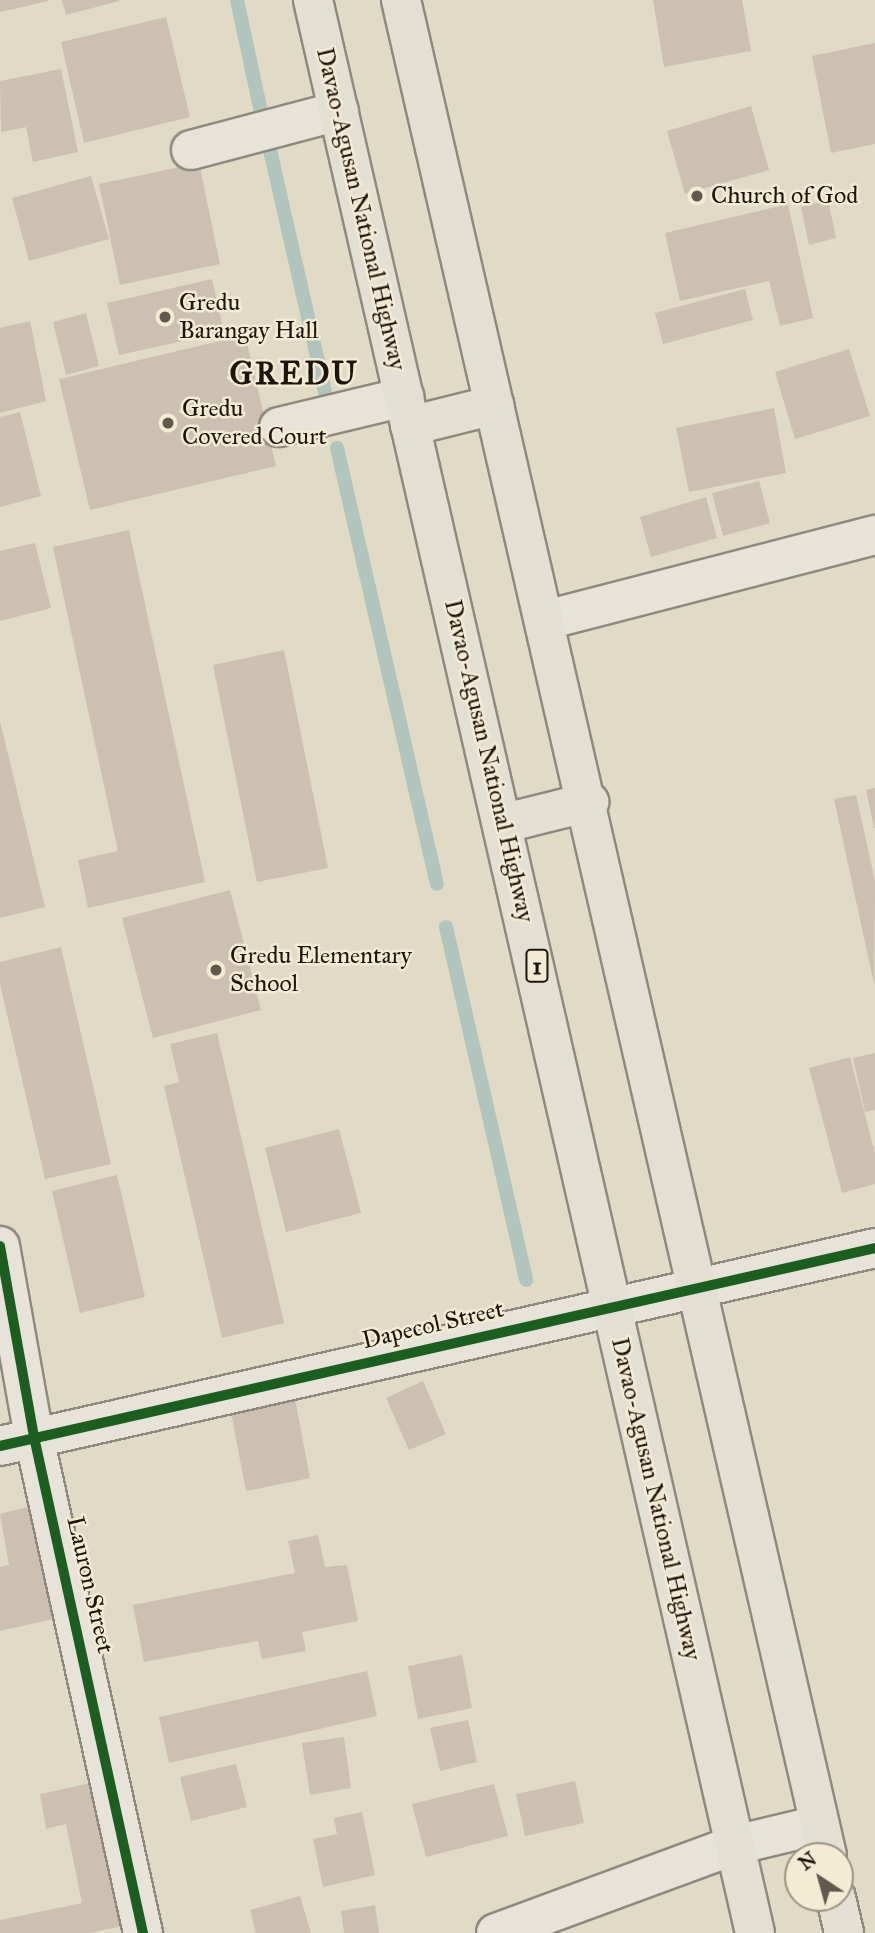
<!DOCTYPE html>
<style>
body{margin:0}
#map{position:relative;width:875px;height:1933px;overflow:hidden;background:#e1dac5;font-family:"IM FELL Great Primer",serif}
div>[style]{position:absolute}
.stream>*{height:14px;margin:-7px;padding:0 7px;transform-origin:7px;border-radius:7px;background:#b1c4bd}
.building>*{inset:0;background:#cdc0b0}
.roads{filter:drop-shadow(2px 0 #8e897c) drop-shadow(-2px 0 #8e897c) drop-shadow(0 2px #8e897c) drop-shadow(0 -2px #8e897c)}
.minor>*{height:38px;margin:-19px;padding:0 19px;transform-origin:19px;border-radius:19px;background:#e7e3d9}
.highway>*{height:38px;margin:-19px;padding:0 19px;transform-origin:19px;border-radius:19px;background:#e3dfd3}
.cycleway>*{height:10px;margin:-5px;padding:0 5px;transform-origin:5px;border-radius:5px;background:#1b5e20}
.dots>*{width:19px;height:19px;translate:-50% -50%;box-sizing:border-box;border:4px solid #f3ebd2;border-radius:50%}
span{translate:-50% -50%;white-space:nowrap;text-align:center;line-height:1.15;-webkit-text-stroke:5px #f3ebd2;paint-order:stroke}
.shield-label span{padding:2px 5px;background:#f3ebd2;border:2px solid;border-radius:5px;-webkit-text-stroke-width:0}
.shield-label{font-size:23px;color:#1e140c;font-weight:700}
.poi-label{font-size:24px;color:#1e140c}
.left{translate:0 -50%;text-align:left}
.street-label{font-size:24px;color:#1e140c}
.district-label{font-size:32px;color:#1e140c;font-weight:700;letter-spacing:2px}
.north{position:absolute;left:784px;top:1842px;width:70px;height:70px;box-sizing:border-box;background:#f3ebd2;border:2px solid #9e9583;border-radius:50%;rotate:324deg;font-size:19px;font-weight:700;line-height:28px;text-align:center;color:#1e140c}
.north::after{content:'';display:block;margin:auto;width:24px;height:32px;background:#62594d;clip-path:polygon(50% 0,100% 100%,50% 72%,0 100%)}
</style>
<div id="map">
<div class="stream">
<i style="left:237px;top:0;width:115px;rotate:77.9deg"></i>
<i style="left:270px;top:150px;width:257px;rotate:77.2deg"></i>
<i style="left:337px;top:448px;width:447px;rotate:77.1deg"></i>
<i style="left:446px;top:927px;width:362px;rotate:77.2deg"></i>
</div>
<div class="building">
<i style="clip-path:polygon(0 0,47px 0,48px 1px,0 12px)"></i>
<i style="clip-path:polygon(62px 0,119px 0,119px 1px,66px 15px)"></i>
<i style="clip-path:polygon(653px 0,742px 0,751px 51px,664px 67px)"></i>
<i style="clip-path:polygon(166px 17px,190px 117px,84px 143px,61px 42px)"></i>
<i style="clip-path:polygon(875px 43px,875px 144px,831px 153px,812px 56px)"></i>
<i style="clip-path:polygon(61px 69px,78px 152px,33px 162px,26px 127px,1px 132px,0 81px)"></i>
<i style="clip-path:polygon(751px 106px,769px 170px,685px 194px,667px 131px)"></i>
<i style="clip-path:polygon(199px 163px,220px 264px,120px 285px,99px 184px)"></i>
<i style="clip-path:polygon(91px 176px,109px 239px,29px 261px,12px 198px)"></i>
<i style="clip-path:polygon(828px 200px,836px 238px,809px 245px,801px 207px)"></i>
<i style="clip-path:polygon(788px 204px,813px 318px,780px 326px,769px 281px,680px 301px,665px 233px)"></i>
<i style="clip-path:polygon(212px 279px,224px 332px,119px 355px,107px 303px)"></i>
<i style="clip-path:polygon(745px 289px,753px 320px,663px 344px,655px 313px)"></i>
<i style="clip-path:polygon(86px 313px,99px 366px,66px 375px,53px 322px)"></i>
<i style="clip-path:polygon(30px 321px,46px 401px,0 413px,0 328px)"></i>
<i style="clip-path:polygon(245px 335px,276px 466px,90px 510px,59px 379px)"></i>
<i style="clip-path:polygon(849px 349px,870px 416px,795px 439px,775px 372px)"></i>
<i style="clip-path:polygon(774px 408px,786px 473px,689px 492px,676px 428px)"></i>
<i style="clip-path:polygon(20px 412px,41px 496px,0 507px,0 417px)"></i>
<i style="clip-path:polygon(759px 481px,770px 523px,723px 536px,712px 493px)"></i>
<i style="clip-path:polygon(706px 497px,717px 538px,651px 557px,640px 517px)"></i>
<i style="clip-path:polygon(129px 530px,205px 882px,88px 908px,78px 860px,118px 851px,53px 547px)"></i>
<i style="clip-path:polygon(35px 543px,51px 608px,0 621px,0 551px)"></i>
<i style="clip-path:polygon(284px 650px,328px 868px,257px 882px,213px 665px)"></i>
<i style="clip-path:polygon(0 721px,45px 907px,0 918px)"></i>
<i style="clip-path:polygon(875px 788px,875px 828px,874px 828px,866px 790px)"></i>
<i style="clip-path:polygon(856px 795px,875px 881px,874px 984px,834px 799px)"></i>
<i style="clip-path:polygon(230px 890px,261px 1010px,153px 1038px,122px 918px)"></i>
<i style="clip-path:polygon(61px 947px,111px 1164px,45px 1179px,0 984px,0 962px)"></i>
<i style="clip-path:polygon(217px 1033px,284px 1323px,222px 1338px,164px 1086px,179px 1082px,170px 1044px)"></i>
<i style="clip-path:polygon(875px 1053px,875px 1110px,865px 1112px,853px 1058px)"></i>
<i style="clip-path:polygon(850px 1057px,875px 1153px,875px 1184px,842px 1193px,809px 1068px)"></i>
<i style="clip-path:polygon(339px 1129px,361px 1213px,286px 1232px,265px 1148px)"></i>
<i style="clip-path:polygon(117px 1175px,145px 1297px,80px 1313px,52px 1191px)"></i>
<i style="clip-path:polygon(423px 1381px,446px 1434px,409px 1450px,386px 1398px)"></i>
<i style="clip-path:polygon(294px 1394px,310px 1478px,246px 1491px,230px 1407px)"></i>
<i style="clip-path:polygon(35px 1505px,58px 1618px,0 1631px,0 1567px,9px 1565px,0 1514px)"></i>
<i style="clip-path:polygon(318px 1535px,325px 1567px,347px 1565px,358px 1621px,302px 1632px,306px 1651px,262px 1659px,258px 1641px,144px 1662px,133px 1605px,295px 1573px,288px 1541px)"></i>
<i style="clip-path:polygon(462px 1655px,472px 1708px,418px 1719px,408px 1666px)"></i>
<i style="clip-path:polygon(367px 1671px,377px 1716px,169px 1763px,159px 1717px)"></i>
<i style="clip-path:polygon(468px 1720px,477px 1762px,440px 1771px,430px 1728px)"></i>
<i style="clip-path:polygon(344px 1737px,351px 1788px,310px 1795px,302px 1743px)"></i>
<i style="clip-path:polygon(236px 1764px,247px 1807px,191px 1821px,180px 1777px)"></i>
<i style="clip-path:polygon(575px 1781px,584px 1823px,525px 1836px,516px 1794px)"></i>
<i style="clip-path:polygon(95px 1782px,123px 1926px,89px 1933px,0 1933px,0 1920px,82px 1903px,66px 1824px,46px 1829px,40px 1794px)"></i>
<i style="clip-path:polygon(494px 1784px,508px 1836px,426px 1857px,412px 1804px)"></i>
<i style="clip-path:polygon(362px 1812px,375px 1875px,323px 1887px,313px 1839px,337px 1834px,334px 1818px)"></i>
<i style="clip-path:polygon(300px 1896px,311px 1933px,256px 1933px,250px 1910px)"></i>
<i style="clip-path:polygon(375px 1905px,379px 1933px,344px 1933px,341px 1911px)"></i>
</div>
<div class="roads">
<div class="minor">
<i style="left:191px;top:150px;width:153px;rotate:-14.8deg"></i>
<i style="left:279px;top:427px;width:129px;rotate:-13.5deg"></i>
<i style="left:546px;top:620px;width:340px;rotate:-14.5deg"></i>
<i style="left:0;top:1246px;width:194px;rotate:79.9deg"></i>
<i style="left:34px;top:1437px;width:508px;rotate:77.61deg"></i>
<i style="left:0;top:1446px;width:897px;rotate:-12.75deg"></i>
<i style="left:496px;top:1933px;width:255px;rotate:-20.2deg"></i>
<i style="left:735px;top:1845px;width:86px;rotate:-13.4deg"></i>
</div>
<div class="highway">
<i style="left:313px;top:0;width:1983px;rotate:77.12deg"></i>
<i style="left:401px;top:0;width:1904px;rotate:77.07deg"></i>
<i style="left:410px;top:426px;width:87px;rotate:-14deg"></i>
<i style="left:505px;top:823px;width:87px;rotate:-14deg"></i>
<i style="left:836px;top:1898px;width:36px;rotate:77deg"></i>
</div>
</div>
<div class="cycleway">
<i style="left:0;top:1246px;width:194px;rotate:79.9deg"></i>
<i style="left:34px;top:1437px;width:508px;rotate:77.61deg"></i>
<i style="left:0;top:1446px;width:897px;rotate:-12.75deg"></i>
</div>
<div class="dots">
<i style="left:697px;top:196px;background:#62594d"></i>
<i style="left:165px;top:317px;background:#62594d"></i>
<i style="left:168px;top:423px;background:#62594d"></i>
<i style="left:216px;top:970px;background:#62594d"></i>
</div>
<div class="shield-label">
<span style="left:537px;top:966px">1</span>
</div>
<div class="poi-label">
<span class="left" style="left:711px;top:196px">Church of God</span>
<span class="left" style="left:179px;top:317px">Gredu<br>Barangay Hall</span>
<span class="left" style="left:182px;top:423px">Gredu<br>Covered Court</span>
<span class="left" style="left:230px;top:970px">Gredu Elementary<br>School</span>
</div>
<div class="street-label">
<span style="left:361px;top:209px;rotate:77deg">Davao-Agusan National Highway</span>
<span style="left:489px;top:761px;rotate:77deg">Davao-Agusan National Highway</span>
<span style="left:433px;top:1325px;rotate:-13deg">Dapecol Street</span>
<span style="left:656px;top:1499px;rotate:77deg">Davao-Agusan National Highway</span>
<span style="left:90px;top:1585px;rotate:77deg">Lauron Street</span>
</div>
<div class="district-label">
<span style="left:294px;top:374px">GREDU</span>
</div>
<div class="north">N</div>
</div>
